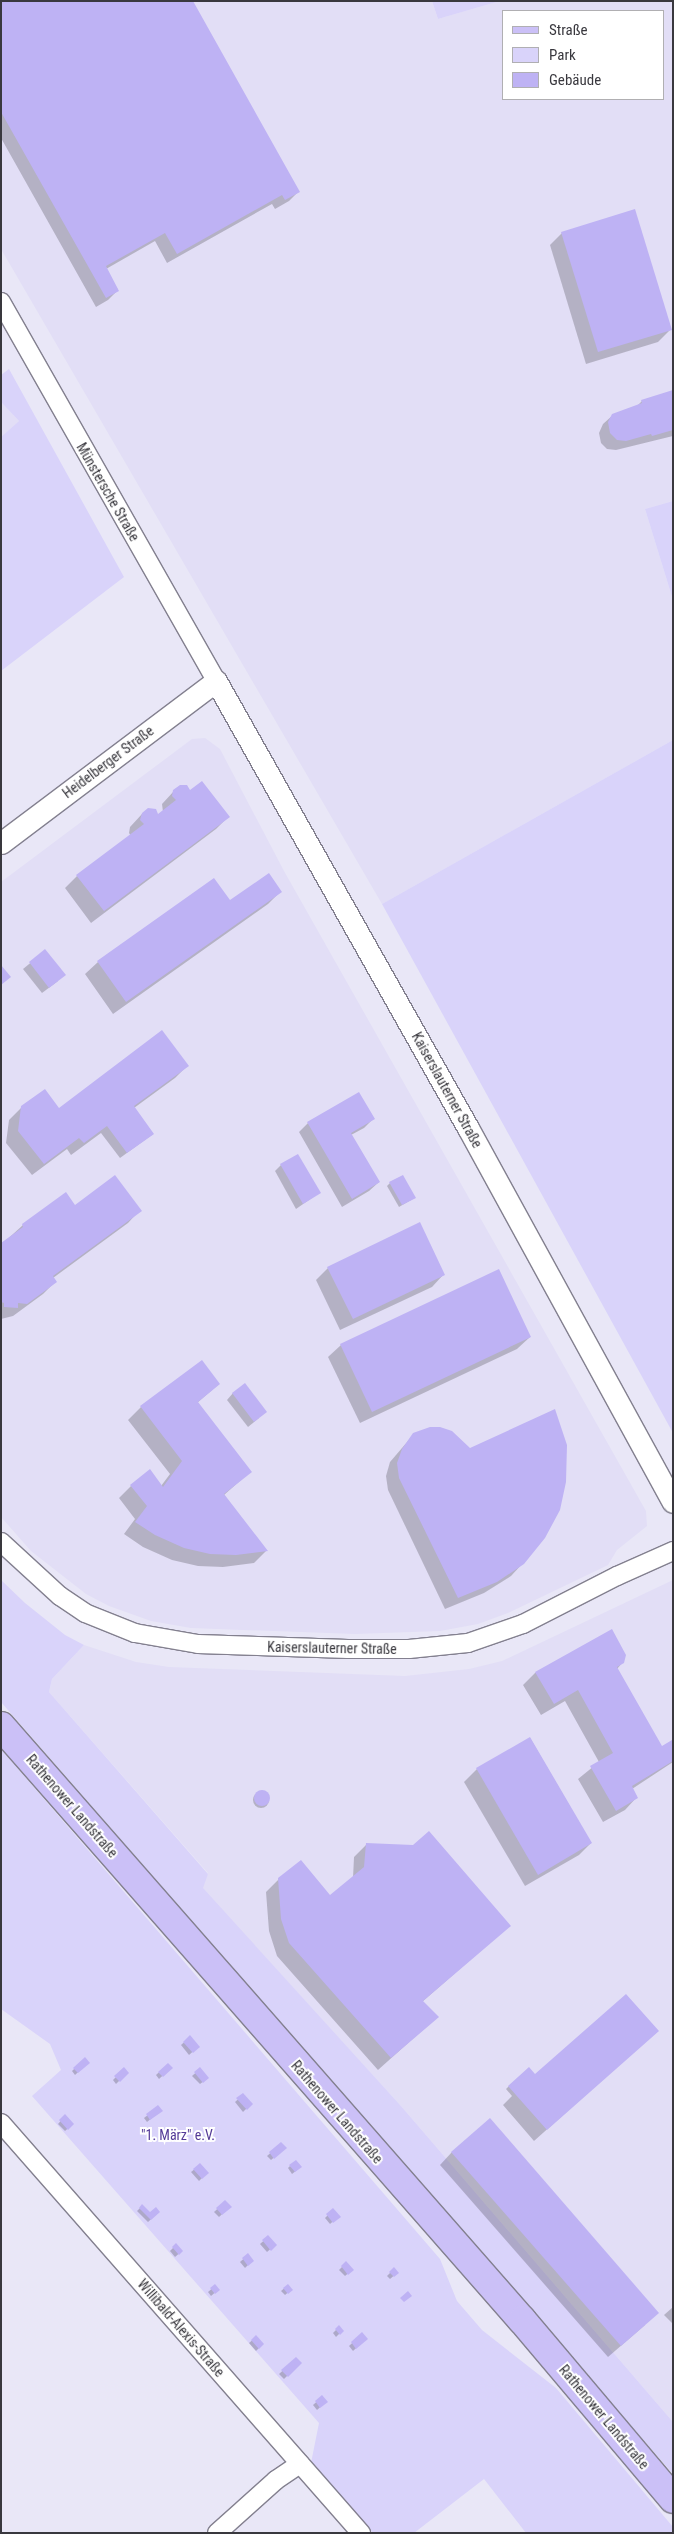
<!DOCTYPE html>
<meta charset="utf-8">
<style>
body{margin:0}
#map{position:relative;width:674px;height:2534px;overflow:hidden;background:#e9e7f7;font-family:"Roboto Condensed",sans-serif}
div>[style]{position:absolute}
.built>*{inset:0;background:#e2def6}
.green>*{inset:0;background:#d9d3fa}
.shadow>*{inset:0;background:#0003}
.round{border-radius:50%}
.building>*{inset:0;background:#beb2f4}
.roads{filter:drop-shadow(1px 0 #83808f) drop-shadow(-1px 0 #83808f) drop-shadow(0 1px #83808f) drop-shadow(0 -1px #83808f)}
.minor>*{height:18px;margin:-9px;padding:0 9px;transform-origin:9px;border-radius:9px;background:#fff}
.tertiary>*{height:21px;margin:-10.5px;padding:0 10.5px;transform-origin:10.5px;border-radius:10.5px;background:#fff}
.primary>*{height:28px;margin:-14px;padding:0 14px;transform-origin:14px;border-radius:14px;background:#cbc0f7}
span{translate:-50% -50%;white-space:nowrap;text-align:center;line-height:1.15;-webkit-text-stroke:4px #fff;paint-order:stroke}
.street-label{font-size:14px;color:#39383e}
.park-label{font-size:14px;color:#543a97}
.frame{position:absolute;inset:0;border:2px solid #39383e;pointer-events:none}
.legend{position:absolute;left:502px;top:10px;width:162px;height:90px;box-sizing:border-box;background:#fff;border:1px solid #b0afb2;margin:0;padding:6px 9px;list-style:none;font-size:15px;color:#39383e}
.legend li{display:flex;align-items:center;gap:10px;height:25px}
.legend b{width:25px;border:1px solid #b0afb2}
</style>
<div id="map">
<div class="built">
<i style="clip-path:polygon(evenodd,1px 1px,432px 1px,438px 19px,500px 1px,673px 1px,673px 501px,645px 509px,673px 600px,673px 740px,382px 904px,1px 249px,1px 1px,503px 11px,663px 11px,663px 99px,503px 99px,503px 11px)"></i>
<i style="clip-path:polygon(1px 402px,19px 421px,1px 437px)"></i>
<i style="clip-path:polygon(205px 738px,220px 749px,284px 871px,646px 1511px,647px 1526px,617px 1550px,608px 1565px,508px 1613px,478px 1624px,440px 1631px,355px 1634px,191px 1628px,151px 1621px,109px 1606px,86px 1594px,31px 1551px,1px 1517px,1px 882px,192px 739px)"></i>
<i style="clip-path:polygon(673px 1580px,673px 2422px,401px 2106px,202px 1888px,208px 1873px,49px 1692px,52px 1679px,84px 1645px,136px 1662px,169px 1667px,405px 1676px,469px 1669px,502px 1661px)"></i>
</div>
<div class="green">
<i style="clip-path:polygon(432px 1px,500px 1px,438px 19px)"></i>
<i style="clip-path:polygon(9px 369px,124px 577px,1px 671px,1px 437px,19px 421px,1px 402px,1px 375px)"></i>
<i style="clip-path:polygon(673px 501px,673px 600px,645px 509px)"></i>
<i style="clip-path:polygon(673px 740px,673px 1433px,382px 904px)"></i>
<i style="clip-path:polygon(1px 1580px,25px 1603px,65px 1635px,84px 1645px,52px 1679px,49px 1692px,208px 1874px,203px 1888px,401px 2106px,673px 2422px,673px 2474px,1px 1702px)"></i>
<i style="clip-path:polygon(1px 1749px,440px 2259px,457px 2301px,482px 2330px,556px 2388px,673px 2527px,673px 2533px,526px 2533px,484px 2479px,414px 2533px,373px 2533px,311px 2463px,319px 2423px,32px 2096px,61px 2070px,50px 2044px,1px 2009px)"></i>
</div>
<div class="shadow">
<i style="clip-path:polygon(1px 1px,298px 192px,289px 201px,275px 209px,272px 204px,167px 263px,155px 241px,106px 269px,118px 290px,108px 300px,96px 307px,1px 138px)"></i>
<i style="clip-path:polygon(562px 233px,670px 330px,658px 342px,586px 364px,550px 245px)"></i>
<i style="clip-path:polygon(673px 392px,673px 436px,616px 450px,607px 449px,601px 443px,599px 433px,603px 424px,613px 415px,637px 406px,642px 401px)"></i>
<i style="clip-path:polygon(174px 791px,190px 791px,228px 817px,216px 829px,91px 923px,65px 888px,77px 876px,131px 836px,129px 833px,130px 827px,142px 814px,158px 815px,163px 812px,162px 804px)"></i>
<i style="clip-path:polygon(214px 880px,229px 902px,280px 892px,268px 904px,113px 1014px,85px 974px,98px 962px)"></i>
<i style="clip-path:polygon(45px 951px,58px 981px,42px 993px,23px 969px)"></i>
<i style="clip-path:polygon(187px 1066px,175px 1078px,134px 1108px,153px 1134px,120px 1158px,101px 1133px,71px 1155px,67px 1149px,32px 1175px,6px 1143px,9px 1120px,22px 1107px,59px 1109px)"></i>
<i style="clip-path:polygon(373px 1119px,364px 1128px,351px 1135px,379px 1182px,369px 1191px,342px 1207px,299px 1132px,308px 1123px)"></i>
<i style="clip-path:polygon(281px 1165px,319px 1193px,296px 1209px,275px 1171px)"></i>
<i style="clip-path:polygon(390px 1183px,411px 1200px,399px 1207px,387px 1186px)"></i>
<i style="clip-path:polygon(140px 1210px,128px 1223px,53px 1278px,55px 1282px,43px 1294px,13px 1316px,1px 1319px,1px 1245px,23px 1225px)"></i>
<i style="clip-path:polygon(328px 1268px,444px 1274px,432px 1287px,340px 1330px,316px 1280px)"></i>
<i style="clip-path:polygon(530px 1337px,517px 1349px,360px 1423px,328px 1357px,341px 1345px)"></i>
<i style="clip-path:polygon(180px 1378px,219px 1384px,197px 1403px,250px 1472px,224px 1495px,266px 1551px,254px 1563px,223px 1567px,198px 1566px,172px 1560px,143px 1547px,124px 1534px,135px 1519px,119px 1498px,131px 1486px,161px 1486px,170px 1474px,128px 1420px,141px 1407px)"></i>
<i style="clip-path:polygon(233px 1393px,259px 1418px,248px 1427px,227px 1400px)"></i>
<i style="clip-path:polygon(414px 1434px,470px 1449px,523px 1563px,511px 1576px,484px 1593px,445px 1609px,388px 1490px,386px 1476px,390px 1462px)"></i>
<i style="clip-path:polygon(611px 1631px,623px 1662px,617px 1669px,661px 1748px,673px 1745px,673px 1762px,632px 1789px,637px 1797px,625px 1810px,603px 1822px,578px 1779px,599px 1762px,565px 1701px,541px 1715px,523px 1685px,535px 1673px)"></i>
<i style="clip-path:polygon(530px 1738px,591px 1843px,579px 1855px,525px 1886px,464px 1782px,477px 1769px)"></i>
<i class="round" style="left:253px;top:1792px;width:16px;height:16px"></i>
<i style="clip-path:polygon(366px 1845px,509px 1926px,422px 2002px,437px 2017px,378px 2070px,277px 1956px,269px 1931px,266px 1892px,279px 1879px,330px 1897px,353px 1878px,354px 1857px)"></i>
<i style="clip-path:polygon(657px 2031px,534px 2141px,503px 2105px,512px 2096px,506px 2089px,509px 2086px)"></i>
<i style="clip-path:polygon(190px 2037px,198px 2047px,189px 2055px,181px 2045px)"></i>
<i style="clip-path:polygon(85px 2059px,88px 2063px,75px 2075px,72px 2071px)"></i>
<i style="clip-path:polygon(168px 2064px,171px 2068px,159px 2079px,156px 2075px)"></i>
<i style="clip-path:polygon(124px 2069px,127px 2073px,116px 2084px,113px 2080px)"></i>
<i style="clip-path:polygon(200px 2069px,204px 2081px,200px 2084px,192px 2076px)"></i>
<i style="clip-path:polygon(243px 2095px,251px 2104px,243px 2112px,235px 2102px)"></i>
<i style="clip-path:polygon(158px 2107px,158px 2113px,147px 2122px,144px 2118px)"></i>
<i style="clip-path:polygon(65px 2116px,73px 2124px,65px 2131px,58px 2124px)"></i>
<i style="clip-path:polygon(281px 2144px,285px 2148px,271px 2160px,267px 2156px)"></i>
<i style="clip-path:polygon(452px 2152px,645px 2325px,608px 2357px,440px 2165px)"></i>
<i style="clip-path:polygon(200px 2165px,207px 2173px,199px 2181px,191px 2172px)"></i>
<i style="clip-path:polygon(290px 2166px,297px 2170px,292px 2174px,288px 2168px)"></i>
<i style="clip-path:polygon(225px 2202px,230px 2207px,219px 2217px,214px 2212px)"></i>
<i style="clip-path:polygon(142px 2206px,150px 2214px,159px 2212px,148px 2222px,137px 2211px)"></i>
<i style="clip-path:polygon(333px 2210px,339px 2216px,330px 2224px,325px 2218px)"></i>
<i style="clip-path:polygon(268px 2237px,275px 2245px,267px 2252px,260px 2244px)"></i>
<i style="clip-path:polygon(176px 2245px,182px 2251px,175px 2257px,170px 2251px)"></i>
<i style="clip-path:polygon(248px 2255px,252px 2261px,245px 2268px,240px 2262px)"></i>
<i style="clip-path:polygon(346px 2263px,352px 2270px,345px 2276px,339px 2270px)"></i>
<i style="clip-path:polygon(394px 2269px,397px 2273px,390px 2279px,387px 2276px)"></i>
<i style="clip-path:polygon(215px 2286px,218px 2290px,211px 2296px,208px 2292px)"></i>
<i style="clip-path:polygon(287px 2286px,291px 2290px,285px 2295px,281px 2291px)"></i>
<i style="clip-path:polygon(673px 2307px,673px 2324px,664px 2315px)"></i>
<i style="clip-path:polygon(339px 2327px,342px 2331px,336px 2337px,333px 2333px)"></i>
<i style="clip-path:polygon(362px 2334px,366px 2339px,353px 2351px,349px 2346px)"></i>
<i style="clip-path:polygon(256px 2337px,263px 2344px,256px 2351px,249px 2343px)"></i>
<i style="clip-path:polygon(296px 2359px,300px 2363px,284px 2379px,279px 2374px)"></i>
<i style="clip-path:polygon(322px 2397px,326px 2402px,317px 2410px,313px 2405px)"></i>
</div>
<div class="building">
<i style="clip-path:polygon(1px 1px,193px 1px,300px 192px,285px 200px,282px 195px,177px 254px,165px 233px,106px 266px,119px 291px,106px 298px,1px 112px)"></i>
<i style="clip-path:polygon(635px 209px,672px 330px,598px 352px,561px 232px)"></i>
<i style="clip-path:polygon(673px 390px,673px 430px,652px 436px,651px 434px,626px 441px,617px 440px,610px 433px,608px 422px,612px 414px,642px 403px,641px 400px)"></i>
<i style="clip-path:polygon(202px 781px,230px 817px,104px 911px,76px 875px,144px 824px,140px 820px,142px 813px,148px 808px,156px 809px,158px 814px,176px 800px,172px 796px,173px 790px,180px 785px,187px 785px,190px 790px)"></i>
<i style="clip-path:polygon(269px 873px,282px 892px,126px 1002px,97px 961px,214px 878px,230px 900px)"></i>
<i style="clip-path:polygon(45px 949px,66px 975px,49px 988px,29px 962px)"></i>
<i style="clip-path:polygon(1px 965px,11px 977px,1px 985px)"></i>
<i style="clip-path:polygon(162px 1030px,189px 1066px,134px 1106px,154px 1134px,127px 1153px,107px 1126px,84px 1143px,79px 1138px,44px 1164px,18px 1131px,21px 1106px,45px 1089px,59px 1108px)"></i>
<i style="clip-path:polygon(359px 1092px,375px 1119px,351px 1133px,380px 1182px,352px 1199px,307px 1122px)"></i>
<i style="clip-path:polygon(298px 1154px,321px 1193px,303px 1204px,280px 1164px)"></i>
<i style="clip-path:polygon(115px 1175px,142px 1211px,53px 1276px,57px 1282px,27px 1304px,18px 1303px,18px 1308px,4px 1307px,4px 1303px,1px 1302px,1px 1243px,23px 1227px,22px 1224px,66px 1192px,75px 1205px)"></i>
<i style="clip-path:polygon(403px 1175px,416px 1198px,402px 1205px,389px 1182px)"></i>
<i style="clip-path:polygon(420px 1222px,445px 1275px,353px 1319px,327px 1267px)"></i>
<i style="clip-path:polygon(499px 1269px,531px 1337px,372px 1412px,340px 1344px)"></i>
<i style="clip-path:polygon(202px 1360px,220px 1384px,198px 1402px,252px 1472px,224px 1494px,268px 1551px,236px 1555px,210px 1554px,184px 1548px,155px 1535px,135px 1522px,147px 1506px,130px 1485px,150px 1469px,163px 1487px,182px 1461px,140px 1406px)"></i>
<i style="clip-path:polygon(245px 1383px,267px 1412px,254px 1422px,232px 1393px)"></i>
<i style="clip-path:polygon(555px 1409px,567px 1445px,566px 1482px,560px 1510px,545px 1538px,524px 1564px,497px 1582px,458px 1598px,399px 1478px,397px 1463px,402px 1449px,413px 1433px,430px 1427px,440px 1427px,452px 1431px,470px 1448px)"></i>
<i style="clip-path:polygon(612px 1629px,626px 1655px,624px 1663px,617px 1667px,662px 1746px,672px 1740px,673px 1742px,673px 1761px,632px 1786px,638px 1798px,616px 1811px,590px 1766px,613px 1753px,578px 1690px,554px 1704px,535px 1672px)"></i>
<i style="clip-path:polygon(530px 1737px,592px 1843px,538px 1875px,476px 1768px)"></i>
<i class="round" style="left:254px;top:1790px;width:16px;height:16px"></i>
<i style="clip-path:polygon(429px 1831px,511px 1926px,423px 2001px,439px 2017px,391px 2058px,289px 1943px,281px 1919px,278px 1878px,301px 1860px,330px 1895px,364px 1867px,366px 1843px,413px 1845px)"></i>
<i style="clip-path:polygon(626px 1994px,659px 2031px,547px 2130px,508px 2086px,529px 2067px,535px 2074px)"></i>
<i style="clip-path:polygon(190px 2035px,200px 2047px,193px 2053px,183px 2042px)"></i>
<i style="clip-path:polygon(85px 2057px,90px 2063px,78px 2073px,73px 2068px)"></i>
<i style="clip-path:polygon(168px 2063px,173px 2068px,163px 2077px,158px 2072px)"></i>
<i style="clip-path:polygon(124px 2067px,129px 2073px,120px 2082px,114px 2076px)"></i>
<i style="clip-path:polygon(200px 2067px,209px 2078px,203px 2083px,194px 2072px)"></i>
<i style="clip-path:polygon(243px 2093px,253px 2104px,247px 2110px,236px 2098px)"></i>
<i style="clip-path:polygon(158px 2105px,163px 2111px,150px 2120px,146px 2114px)"></i>
<i style="clip-path:polygon(65px 2114px,74px 2124px,68px 2130px,59px 2120px)"></i>
<i style="clip-path:polygon(490px 2118px,659px 2313px,621px 2346px,451px 2152px)"></i>
<i style="clip-path:polygon(281px 2142px,287px 2148px,274px 2159px,269px 2152px)"></i>
<i style="clip-path:polygon(296px 2160px,302px 2167px,295px 2172px,289px 2165px)"></i>
<i style="clip-path:polygon(200px 2163px,209px 2173px,202px 2179px,193px 2169px)"></i>
<i style="clip-path:polygon(225px 2200px,232px 2207px,222px 2215px,216px 2208px)"></i>
<i style="clip-path:polygon(142px 2204px,150px 2212px,156px 2207px,160px 2212px,151px 2220px,139px 2208px)"></i>
<i style="clip-path:polygon(333px 2208px,341px 2217px,333px 2223px,326px 2214px)"></i>
<i style="clip-path:polygon(268px 2235px,277px 2245px,271px 2251px,262px 2240px)"></i>
<i style="clip-path:polygon(176px 2243px,183px 2251px,179px 2255px,172px 2247px)"></i>
<i style="clip-path:polygon(248px 2253px,254px 2261px,248px 2266px,242px 2258px)"></i>
<i style="clip-path:polygon(346px 2261px,354px 2270px,348px 2275px,341px 2266px)"></i>
<i style="clip-path:polygon(394px 2267px,399px 2273px,394px 2277px,389px 2272px)"></i>
<i style="clip-path:polygon(215px 2284px,220px 2290px,215px 2294px,210px 2288px)"></i>
<i style="clip-path:polygon(288px 2284px,293px 2290px,288px 2294px,283px 2288px)"></i>
<i style="clip-path:polygon(408px 2291px,412px 2296px,404px 2302px,400px 2298px)"></i>
<i style="clip-path:polygon(339px 2325px,344px 2331px,340px 2335px,335px 2329px)"></i>
<i style="clip-path:polygon(362px 2332px,368px 2339px,356px 2349px,351px 2342px)"></i>
<i style="clip-path:polygon(256px 2335px,264px 2344px,259px 2349px,251px 2340px)"></i>
<i style="clip-path:polygon(296px 2357px,302px 2363px,288px 2377px,281px 2370px)"></i>
<i style="clip-path:polygon(322px 2395px,328px 2402px,320px 2408px,315px 2401px)"></i>
</div>
<div class="roads">
<div class="minor">
<i style="left:1px;top:302px;width:436px;rotate:60.4deg"></i>
<i style="left:1px;top:1542px;width:80px;rotate:42.5deg"></i>
<i style="left:60px;top:1596px;width:30px;rotate:34deg"></i>
<i style="left:85px;top:1613px;width:54px;rotate:21.8deg"></i>
<i style="left:135px;top:1633px;width:64px;rotate:9.9deg"></i>
<i style="left:198px;top:1644px;width:150px;rotate:1.9deg"></i>
<i style="left:348px;top:1649px;width:61px"></i>
<i style="left:409px;top:1649px;width:59px;rotate:-5.8deg"></i>
<i style="left:468px;top:1643px;width:58px;rotate:-19.1deg"></i>
<i style="left:523px;top:1624px;width:106px;rotate:-27.1deg"></i>
<i style="left:617px;top:1576px;width:61px;rotate:-24.1deg"></i>
<i style="left:1px;top:2123px;width:546px;rotate:48.72deg"></i>
<i style="left:217px;top:2533px;width:79px;rotate:-41.9deg"></i>
<i style="left:276px;top:2480px;width:29px;rotate:-34deg"></i>
</div>
<div class="tertiary">
<i style="left:1px;top:843px;width:269px;rotate:-37deg"></i>
<i style="left:216px;top:681px;width:513px;rotate:60.59deg"></i>
<i style="left:468px;top:1128px;width:426px;rotate:61.3deg"></i>
</div>
<div class="primary">
<i style="left:1px;top:1726px;width:790px;rotate:48.75deg"></i>
<i style="left:522px;top:2320px;width:234px;rotate:49.8deg"></i>
</div>
</div>
<div class="street-label">
<span style="left:108px;top:492px;rotate:60deg">Münstersche Straße</span>
<span style="left:108px;top:762px;rotate:-37deg">Heidelberger Straße</span>
<span style="left:447px;top:1090px;rotate:61deg">Kaiserslauterner Straße</span>
<span style="left:332px;top:1648px;rotate:1deg">Kaiserslauterner Straße</span>
<span style="left:72px;top:1806px;rotate:49deg">Rathenower Landstraße</span>
<span style="left:337px;top:2112px;rotate:49deg">Rathenower Landstraße</span>
<span style="left:181px;top:2328px;rotate:49deg">Willibald-Alexis-Straße</span>
<span style="left:604px;top:2417px;rotate:50deg">Rathenower Landstraße</span>
</div>
<div class="park-label">
<span style="left:178px;top:2135px">"1. März" e.V.</span>
</div>
<div class="frame"></div>
<ul class="legend">
<li><b style="height:6px;background:#cbc0f7"></b>Straße</li>
<li><b style="height:14px;background:#d9d3fa"></b>Park</li>
<li><b style="height:14px;background:#beb2f4"></b>Gebäude</li>
</ul>
</div>
